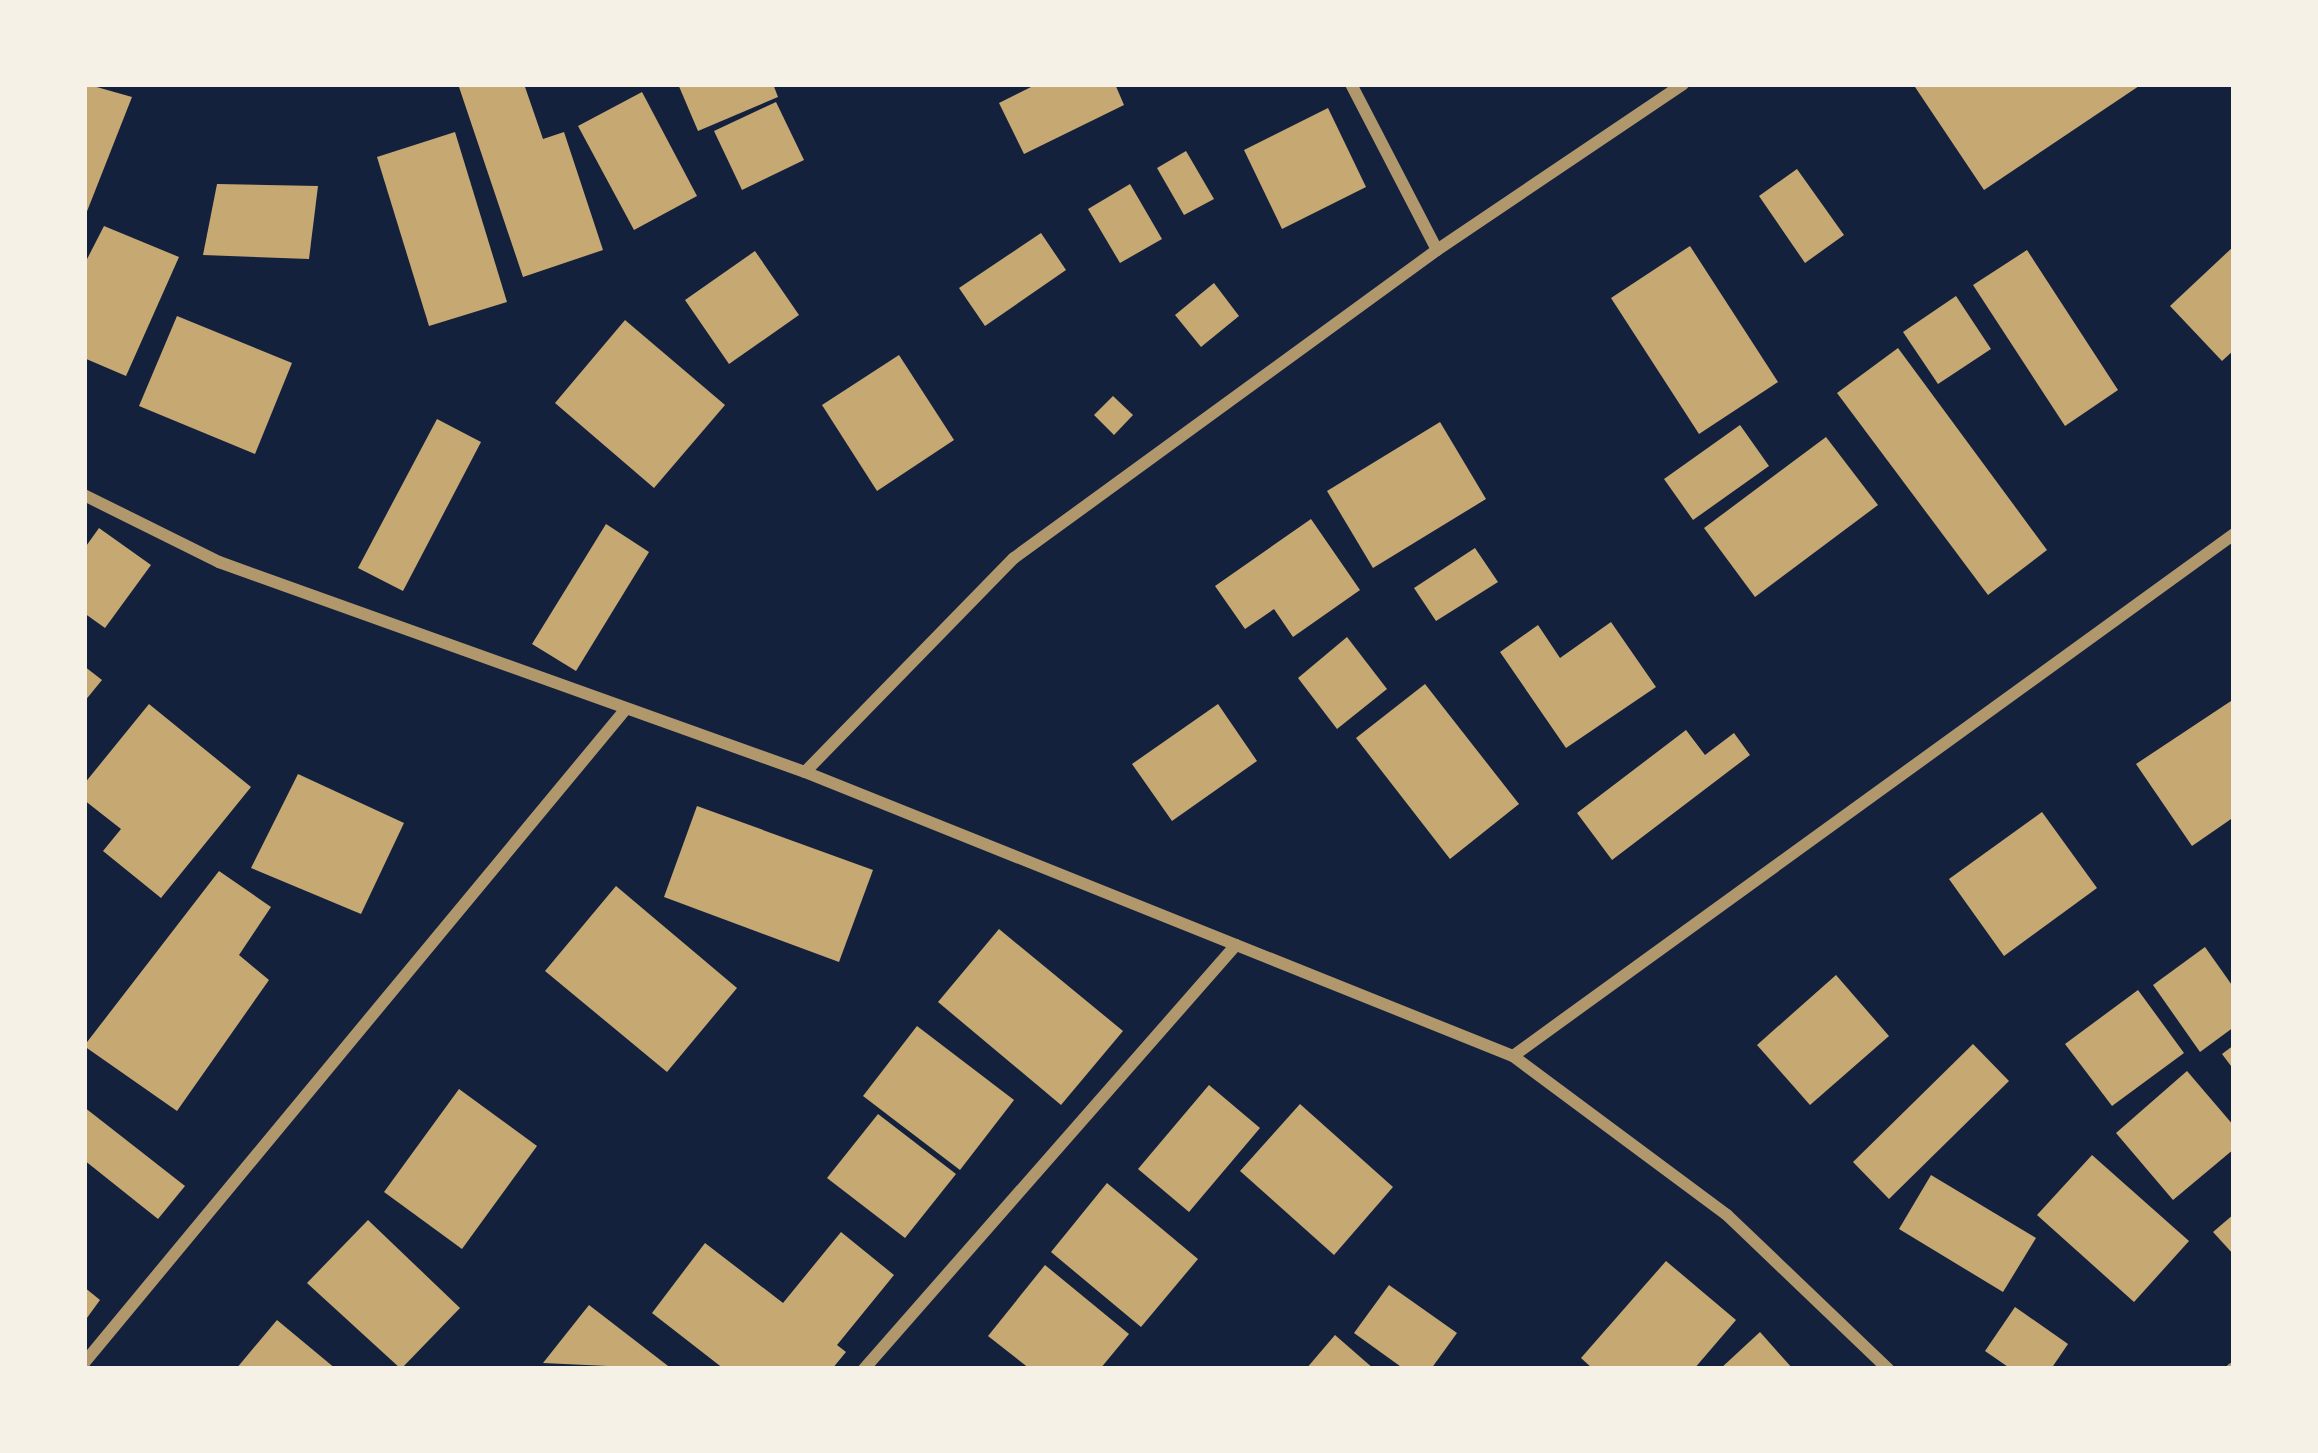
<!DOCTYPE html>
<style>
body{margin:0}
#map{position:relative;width:2318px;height:1453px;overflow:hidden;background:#14213d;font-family:"Asap Condensed",sans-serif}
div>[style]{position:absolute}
.building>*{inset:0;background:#c6a872}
.minor>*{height:12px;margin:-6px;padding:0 6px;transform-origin:6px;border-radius:6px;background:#b1986c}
span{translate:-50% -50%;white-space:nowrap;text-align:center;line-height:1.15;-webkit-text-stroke:9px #f6f1e7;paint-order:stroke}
.frame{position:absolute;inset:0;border:87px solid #f6f1e7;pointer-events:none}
</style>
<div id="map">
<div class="building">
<i style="clip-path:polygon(86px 84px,132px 97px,84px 219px,84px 90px)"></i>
<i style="clip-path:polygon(458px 84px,524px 84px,543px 139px,564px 132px,603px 250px,523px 277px)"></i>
<i style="clip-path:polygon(678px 84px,773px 84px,778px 97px,698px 131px)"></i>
<i style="clip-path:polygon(1037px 84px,1115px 84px,1124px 105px,1024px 154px,999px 103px)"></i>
<i style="clip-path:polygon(1913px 84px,2142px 84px,1984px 190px)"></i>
<i style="clip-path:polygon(642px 92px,697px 196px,634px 230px,578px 126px)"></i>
<i style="clip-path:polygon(776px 102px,804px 160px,742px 190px,714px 131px)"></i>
<i style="clip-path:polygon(1328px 108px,1366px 187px,1282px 229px,1244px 150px)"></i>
<i style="clip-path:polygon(455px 132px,507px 302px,429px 326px,377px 157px)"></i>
<i style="clip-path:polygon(1186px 151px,1214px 199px,1184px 215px,1157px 168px)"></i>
<i style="clip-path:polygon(1797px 169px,1844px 235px,1805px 263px,1759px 196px)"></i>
<i style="clip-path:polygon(217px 184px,318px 186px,309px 259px,203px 255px)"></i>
<i style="clip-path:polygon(1130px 184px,1162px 239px,1120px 263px,1088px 209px)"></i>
<i style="clip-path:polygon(104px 226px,179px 257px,126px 376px,84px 358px,84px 265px)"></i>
<i style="clip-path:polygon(1041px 233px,1066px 270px,985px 326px,959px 288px)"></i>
<i style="clip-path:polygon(1690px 246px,1778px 382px,1699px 434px,1611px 298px)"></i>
<i style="clip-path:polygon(2234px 246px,2234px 350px,2222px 361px,2170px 306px)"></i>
<i style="clip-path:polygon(2027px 250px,2118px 390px,2065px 426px,1973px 285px)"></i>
<i style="clip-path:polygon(755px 251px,799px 315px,729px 364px,685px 300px)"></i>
<i style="clip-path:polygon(1214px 283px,1239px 316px,1201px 347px,1175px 315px)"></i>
<i style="clip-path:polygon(1956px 296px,1991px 349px,1938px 384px,1903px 332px)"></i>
<i style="clip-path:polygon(177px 316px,292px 363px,255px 454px,139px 406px)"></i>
<i style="clip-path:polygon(625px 320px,725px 405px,654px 488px,555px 403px)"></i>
<i style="clip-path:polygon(1898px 348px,2047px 550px,1988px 595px,1837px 393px)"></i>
<i style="clip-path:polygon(899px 355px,954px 440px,877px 491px,822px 405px)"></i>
<i style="clip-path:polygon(1113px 396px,1133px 415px,1114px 435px,1094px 415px)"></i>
<i style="clip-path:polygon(437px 419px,481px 442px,403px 591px,358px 568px)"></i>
<i style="clip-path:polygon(1440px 422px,1486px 499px,1373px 568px,1327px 491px)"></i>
<i style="clip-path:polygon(1740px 425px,1769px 466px,1693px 520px,1664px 479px)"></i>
<i style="clip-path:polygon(1826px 437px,1878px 505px,1755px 597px,1704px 528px)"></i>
<i style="clip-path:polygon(1311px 519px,1360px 590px,1293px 637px,1274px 609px,1245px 629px,1215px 586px)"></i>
<i style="clip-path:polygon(606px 524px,649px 552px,576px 671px,532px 644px)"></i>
<i style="clip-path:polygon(99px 528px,151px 565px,105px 628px,84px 613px,84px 549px)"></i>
<i style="clip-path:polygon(1475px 548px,1498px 582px,1436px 621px,1414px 588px)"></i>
<i style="clip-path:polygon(1611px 622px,1656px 687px,1566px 748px,1500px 652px,1538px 625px,1560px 658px)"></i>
<i style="clip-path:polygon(1347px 637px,1387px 689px,1337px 729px,1298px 678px)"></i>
<i style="clip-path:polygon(84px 666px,102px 680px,84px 702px)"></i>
<i style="clip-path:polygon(1425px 684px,1519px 804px,1450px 859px,1356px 738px)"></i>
<i style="clip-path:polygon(2234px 699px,2234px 817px,2192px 846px,2136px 764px)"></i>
<i style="clip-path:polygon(149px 704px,251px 787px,161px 898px,103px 851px,121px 829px,84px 800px,84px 784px)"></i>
<i style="clip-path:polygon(1218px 704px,1257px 761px,1172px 821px,1132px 764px)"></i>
<i style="clip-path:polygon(1686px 730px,1705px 755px,1734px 733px,1750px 755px,1612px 860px,1577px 813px)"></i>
<i style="clip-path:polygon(298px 774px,404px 823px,361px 914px,251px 868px)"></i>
<i style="clip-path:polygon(697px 806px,873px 870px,839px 962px,664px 897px)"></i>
<i style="clip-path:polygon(2042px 812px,2097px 888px,2004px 956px,1949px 879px)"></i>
<i style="clip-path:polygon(219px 871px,271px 907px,239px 955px,269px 980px,177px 1111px,84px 1046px)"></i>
<i style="clip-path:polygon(616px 886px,737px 988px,667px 1072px,545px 971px)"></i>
<i style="clip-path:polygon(999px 929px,1123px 1031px,1061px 1105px,938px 1002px)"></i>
<i style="clip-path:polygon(2205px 947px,2234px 988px,2234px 1027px,2200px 1052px,2153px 985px)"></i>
<i style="clip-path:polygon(1836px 975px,1889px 1036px,1810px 1105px,1757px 1045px)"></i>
<i style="clip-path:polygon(2138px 990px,2184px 1053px,2112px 1106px,2065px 1044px)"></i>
<i style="clip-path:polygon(917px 1026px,1014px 1100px,960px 1170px,863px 1096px)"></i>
<i style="clip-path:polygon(1973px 1044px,2009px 1081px,1889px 1199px,1853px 1162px)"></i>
<i style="clip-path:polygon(2234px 1045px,2234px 1070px,2222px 1054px)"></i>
<i style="clip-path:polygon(2187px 1071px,2234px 1126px,2234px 1149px,2173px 1200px,2116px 1133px)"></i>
<i style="clip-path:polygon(1209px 1085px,1260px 1128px,1189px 1212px,1138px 1169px)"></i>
<i style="clip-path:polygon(459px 1089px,537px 1146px,462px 1249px,384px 1192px)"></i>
<i style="clip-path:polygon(1300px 1104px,1393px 1187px,1334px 1255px,1240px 1171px)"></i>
<i style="clip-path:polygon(84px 1107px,185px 1186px,158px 1219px,84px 1160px)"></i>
<i style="clip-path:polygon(878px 1114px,956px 1174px,905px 1238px,827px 1178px)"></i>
<i style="clip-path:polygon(2092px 1155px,2189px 1241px,2134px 1302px,2037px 1215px)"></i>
<i style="clip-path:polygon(1931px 1175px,2036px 1238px,2003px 1292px,1899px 1229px)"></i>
<i style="clip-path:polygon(1107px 1183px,1198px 1259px,1141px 1327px,1051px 1252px)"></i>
<i style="clip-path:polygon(2234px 1214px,2234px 1255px,2213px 1232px)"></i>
<i style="clip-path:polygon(368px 1220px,460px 1308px,401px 1369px,307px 1283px)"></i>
<i style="clip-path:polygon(841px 1232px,894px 1275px,837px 1345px,846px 1352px,832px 1369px,724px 1369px,652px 1313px,705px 1243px,783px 1303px)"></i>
<i style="clip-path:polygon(1666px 1261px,1736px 1320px,1694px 1369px,1593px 1369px,1581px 1358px)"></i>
<i style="clip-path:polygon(1045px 1265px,1129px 1334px,1100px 1369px,1030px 1369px,988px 1336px)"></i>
<i style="clip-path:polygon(1389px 1285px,1457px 1333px,1431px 1369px,1404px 1369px,1354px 1333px)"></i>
<i style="clip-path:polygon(84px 1287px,100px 1300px,84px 1322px)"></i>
<i style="clip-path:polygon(589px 1305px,672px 1369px,543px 1363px)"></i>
<i style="clip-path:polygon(2015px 1307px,2068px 1344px,2051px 1369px,2011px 1369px,1985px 1351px)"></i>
<i style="clip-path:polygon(277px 1320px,336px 1369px,236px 1369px)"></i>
<i style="clip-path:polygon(1760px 1332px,1793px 1369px,1720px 1369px)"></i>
<i style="clip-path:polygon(1335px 1335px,1374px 1369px,1306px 1369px)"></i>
</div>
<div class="minor">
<i style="left:1351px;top:84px;width:187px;rotate:62.6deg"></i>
<i style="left:84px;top:495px;width:151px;rotate:26.4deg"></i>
<i style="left:219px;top:562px;width:622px;rotate:19.72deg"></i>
<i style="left:805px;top:772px;width:763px;rotate:21.86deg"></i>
<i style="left:1513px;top:1056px;width:267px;rotate:36.6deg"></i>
<i style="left:1727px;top:1215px;width:223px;rotate:43.7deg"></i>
<i style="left:805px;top:772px;width:299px;rotate:-45.7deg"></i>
<i style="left:1014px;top:558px;width:523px;rotate:-36.06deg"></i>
<i style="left:1437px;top:250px;width:297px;rotate:-34deg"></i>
<i style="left:1513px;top:1056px;width:890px;rotate:-35.9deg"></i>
<i style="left:84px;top:1363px;width:848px;rotate:-50.36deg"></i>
<i style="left:864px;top:1369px;width:564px;rotate:-48.74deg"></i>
<i style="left:2232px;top:1369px;width:2px;rotate:-27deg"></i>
</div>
<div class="frame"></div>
</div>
